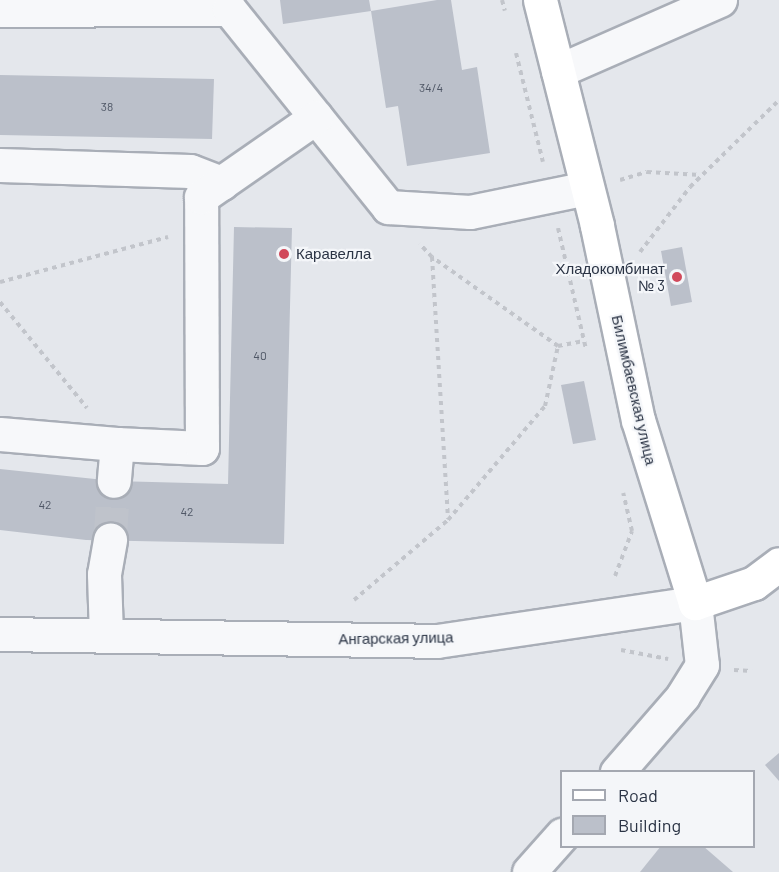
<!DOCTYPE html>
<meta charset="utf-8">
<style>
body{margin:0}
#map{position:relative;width:779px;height:872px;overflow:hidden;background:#e4e7ec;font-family:Barlow,sans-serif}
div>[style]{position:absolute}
.building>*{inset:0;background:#bbc0ca}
.minor-tunnel>*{height:33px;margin-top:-16.5px;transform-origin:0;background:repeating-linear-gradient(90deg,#bfc3cb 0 33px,transparent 0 49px)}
.path>*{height:4px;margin-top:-2px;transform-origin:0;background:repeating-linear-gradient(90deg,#c2c5cb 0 4.5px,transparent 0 9px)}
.roads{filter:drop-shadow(2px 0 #a9aeb7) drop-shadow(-2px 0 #a9aeb7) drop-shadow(0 2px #a9aeb7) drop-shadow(0 -2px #a9aeb7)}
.minor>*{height:33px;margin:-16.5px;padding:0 16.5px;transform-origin:16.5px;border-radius:16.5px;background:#f7f8fa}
.major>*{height:33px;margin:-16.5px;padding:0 16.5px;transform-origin:16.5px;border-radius:16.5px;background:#fff}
.dots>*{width:16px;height:16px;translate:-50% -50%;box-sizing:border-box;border:3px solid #f4f6f9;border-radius:50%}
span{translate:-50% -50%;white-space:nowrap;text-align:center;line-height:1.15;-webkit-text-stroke:4.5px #f4f6f9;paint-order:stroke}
.number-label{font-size:12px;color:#4f5766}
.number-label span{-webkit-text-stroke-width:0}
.poi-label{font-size:15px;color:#2b3445}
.left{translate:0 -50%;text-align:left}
.right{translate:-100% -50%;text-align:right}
.street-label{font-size:15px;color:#2b3445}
.legend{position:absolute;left:560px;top:770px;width:195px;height:78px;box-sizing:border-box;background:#f4f6f9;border:2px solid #a4a8b1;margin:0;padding:8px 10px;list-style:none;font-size:18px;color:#2b3445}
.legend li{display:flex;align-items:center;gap:12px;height:30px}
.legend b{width:30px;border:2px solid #a4a8b1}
</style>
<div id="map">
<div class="building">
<i style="clip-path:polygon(280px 0,369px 0,371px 11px,283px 24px)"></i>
<i style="clip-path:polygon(437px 0,451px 0,462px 70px,477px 67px,490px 153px,407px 166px,398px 106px,386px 108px,371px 11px)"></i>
<i style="clip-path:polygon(0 75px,214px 79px,212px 139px,0 135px)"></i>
<i style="clip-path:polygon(234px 227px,292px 228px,284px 544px,86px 540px,0 530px,0 469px,114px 481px,228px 484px)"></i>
<i style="clip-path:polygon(682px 247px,692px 302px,671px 306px,661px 251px)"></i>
<i style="clip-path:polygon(584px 381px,596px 440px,573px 444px,561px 385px)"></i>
<i style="clip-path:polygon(779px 753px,779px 781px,765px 765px)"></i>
<i style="clip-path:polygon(661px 846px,703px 846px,733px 872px,640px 872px)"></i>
</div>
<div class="minor-tunnel">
<i style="left:110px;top:540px;width:59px;rotate:-86.1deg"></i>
</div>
<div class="path">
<i style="left:502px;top:0;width:11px;rotate:75deg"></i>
<i style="left:516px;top:53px;width:112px;rotate:76.1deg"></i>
<i style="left:620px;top:180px;width:28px;rotate:-17deg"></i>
<i style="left:647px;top:172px;width:54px;rotate:3.2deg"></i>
<i style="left:558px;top:228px;width:124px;rotate:77deg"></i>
<i style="left:640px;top:252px;width:82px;rotate:-52.4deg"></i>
<i style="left:690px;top:187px;width:124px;rotate:-44.3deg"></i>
<i style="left:432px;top:257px;width:262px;rotate:86.5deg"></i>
<i style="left:0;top:282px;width:174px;rotate:-15deg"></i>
<i style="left:0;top:302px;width:137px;rotate:50.6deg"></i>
<i style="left:558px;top:346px;width:26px;rotate:-11deg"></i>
<i style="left:615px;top:576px;width:48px;rotate:-69.3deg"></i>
<i style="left:632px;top:531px;width:39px;rotate:-103deg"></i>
<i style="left:354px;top:600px;width:123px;rotate:-40.4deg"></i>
<i style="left:448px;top:520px;width:150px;rotate:-49.6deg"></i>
<i style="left:545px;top:406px;width:61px;rotate:-77.8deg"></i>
<i style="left:558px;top:346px;width:154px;rotate:-144.8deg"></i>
<i style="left:432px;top:257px;width:18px;rotate:-133deg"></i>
<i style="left:621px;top:650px;width:48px;rotate:10.8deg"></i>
<i style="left:734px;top:670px;width:18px;rotate:3deg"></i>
</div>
<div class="roads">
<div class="minor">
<i style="left:0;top:10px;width:229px;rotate:-0.3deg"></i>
<i style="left:229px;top:9px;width:254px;rotate:51.2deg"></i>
<i style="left:388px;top:207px;width:82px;rotate:3.5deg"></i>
<i style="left:470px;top:212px;width:119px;rotate:-11.6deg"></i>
<i style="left:558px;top:71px;width:177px;rotate:-23.7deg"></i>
<i style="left:0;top:165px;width:190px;rotate:1.8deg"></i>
<i style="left:190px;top:171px;width:34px;rotate:21deg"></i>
<i style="left:0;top:434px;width:117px;rotate:4.9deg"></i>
<i style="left:117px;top:444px;width:37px;rotate:95deg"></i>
<i style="left:117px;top:444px;width:85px;rotate:2.7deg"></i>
<i style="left:202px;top:448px;width:251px;rotate:-90.2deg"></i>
<i style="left:201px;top:197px;width:140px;rotate:-34.8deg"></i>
<i style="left:0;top:634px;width:437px;rotate:0.9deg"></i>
<i style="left:437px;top:641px;width:261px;rotate:-8.4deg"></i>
<i style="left:695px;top:603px;width:62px;rotate:83.6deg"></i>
<i style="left:702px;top:665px;width:36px;rotate:122deg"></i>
<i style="left:683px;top:696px;width:101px;rotate:131deg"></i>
<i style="left:106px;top:635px;width:61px;rotate:-91.9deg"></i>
<i style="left:104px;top:574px;width:35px;rotate:-80deg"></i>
<i style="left:529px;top:872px;width:50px;rotate:-48.3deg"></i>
</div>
<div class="major">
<i style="left:540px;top:0;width:233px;rotate:75.8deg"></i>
<i style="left:597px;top:226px;width:198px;rotate:78.1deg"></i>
<i style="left:638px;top:420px;width:192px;rotate:72.7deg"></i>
<i style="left:695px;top:603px;width:62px;rotate:-18.7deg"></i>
<i style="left:754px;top:583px;width:31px;rotate:-37deg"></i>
</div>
</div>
<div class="dots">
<i style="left:284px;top:254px;background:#d1495b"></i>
<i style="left:677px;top:277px;background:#d1495b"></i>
</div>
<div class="number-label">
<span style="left:431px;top:88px">34/4</span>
<span style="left:107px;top:107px">38</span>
<span style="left:260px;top:356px">40</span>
<span style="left:45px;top:505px">42</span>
<span style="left:187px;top:512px">42</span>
</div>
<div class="poi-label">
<span class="left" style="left:296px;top:254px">Каравелла</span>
<span class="right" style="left:665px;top:277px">Хладокомбинат<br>№ 3</span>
</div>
<div class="street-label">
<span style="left:634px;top:390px;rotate:77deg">Билимбаевская улица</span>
<span style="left:396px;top:638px;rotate:-1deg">Ангарская улица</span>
</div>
<ul class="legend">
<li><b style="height:8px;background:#fff"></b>Road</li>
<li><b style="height:16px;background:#bbc0ca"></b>Building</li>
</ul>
</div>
